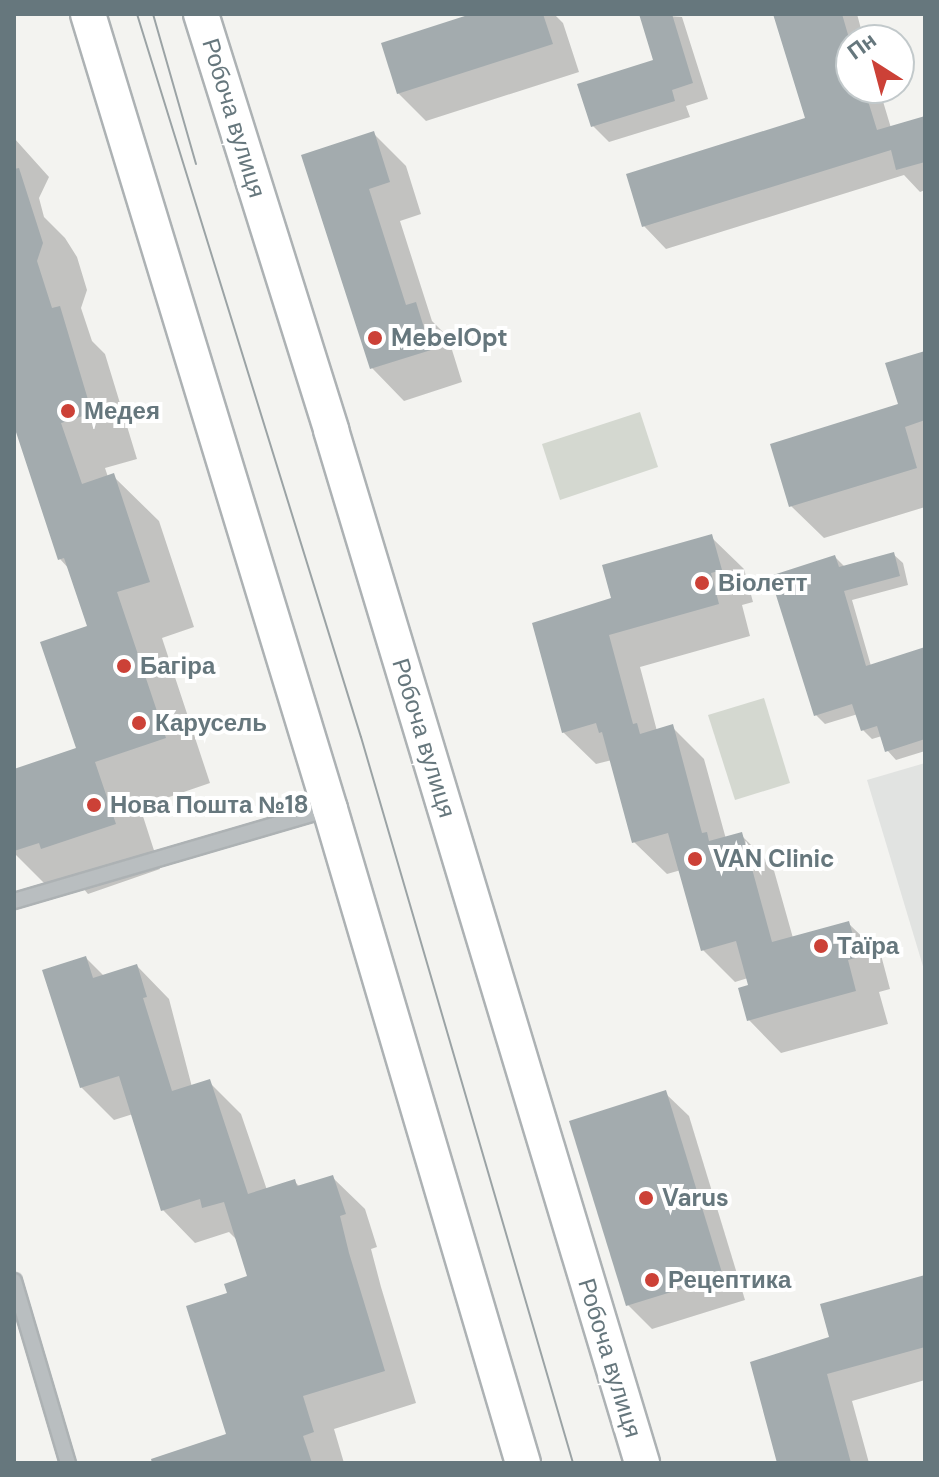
<!DOCTYPE html>
<meta charset="utf-8">
<style>
body{margin:0}
#map{position:relative;width:939px;height:1477px;overflow:hidden;background:#f3f3f0;font-family:"DM Sans",sans-serif}
div>[style]{position:absolute}
.built>*{inset:0;background:#e1e3e1}
.green>*{inset:0;background:#d4d8d0}
.shadow>*{inset:0;background:#0003}
.building>*{inset:0;background:#a3abae}
.roads{filter:drop-shadow(2px 0 #adb2b4) drop-shadow(-2px 0 #adb2b4) drop-shadow(0 2px #adb2b4) drop-shadow(0 -2px #adb2b4)}
.minor>*{height:14px;margin:-7px;padding:0 7px;transform-origin:7px;border-radius:7px;background:#b9bec0}
.major>*{height:34px;margin:-17px;padding:0 17px;transform-origin:17px;border-radius:17px;background:#fff}
.tram>*{height:2px;margin:-1px;padding:0 1px;transform-origin:1px;border-radius:1px;background:#9ba3a5}
.dots>*{width:22px;height:22px;translate:-50% -50%;box-sizing:border-box;border:4px solid #fff;border-radius:50%}
span{translate:-50% -50%;white-space:nowrap;text-align:center;line-height:1.15;-webkit-text-stroke:8px #fff;paint-order:stroke}
.street-label{font-size:24px;color:#66777d}
.poi-label{font-size:24px;color:#66777d;font-weight:700}
.left{translate:0 -50%;text-align:left}
.frame{position:absolute;inset:0;border:16px solid #66777d;pointer-events:none}
.north{position:absolute;left:835px;top:24px;width:80px;height:80px;box-sizing:border-box;background:#fff;border:2px solid #c2c9cb;border-radius:50%;rotate:324deg;font-size:22px;font-weight:700;line-height:32px;text-align:center;color:#66777d}
.north::after{content:'';display:block;margin:auto;width:28px;height:36px;background:#cc4137;clip-path:polygon(50% 0,100% 100%,50% 72%,0 100%)}
</style>
<div id="map">
<div class="built">
<i style="clip-path:polygon(925px 763px,925px 973px,867px 780px)"></i>
</div>
<div class="green">
<i style="clip-path:polygon(640px 412px,658px 467px,560px 500px,542px 444px)"></i>
<i style="clip-path:polygon(764px 698px,790px 783px,735px 800px,708px 715px)"></i>
</div>
<div class="shadow">
<i style="clip-path:polygon(465px 14px,554px 14px,563px 23px,579px 72px,426px 121px,398px 93px,466px 18px)"></i>
<i style="clip-path:polygon(641px 14px,682px 17px,708px 99px,686px 106px,690px 117px,609px 142px,593px 126px,655px 62px)"></i>
<i style="clip-path:polygon(775px 14px,857px 14px,864px 40px,851px 40px,851px 88px,879px 88px,891px 128px,925px 117px,925px 190px,920px 192px,904px 175px,666px 249px,644px 226px,808px 120px)"></i>
<i style="clip-path:polygon(374px 134px,406px 166px,421px 214px,400px 221px,432px 321px,448px 337px,462px 382px,404px 401px,372px 368px,304px 156px)"></i>
<i style="clip-path:polygon(14px 138px,49px 177px,39px 198px,44px 217px,65px 238px,77px 257px,87px 290px,81px 308px,92px 341px,105px 354px,137px 459px,105px 468px,108px 477px,113px 476px,159px 521px,194px 627px,162px 638px,210px 783px,140px 807px,160px 869px,88px 894px,83px 888px,58px 897px,14px 853px,14px 771px,79px 750px,90px 627px,70px 570px,60px 559px,14px 419px)"></i>
<i style="clip-path:polygon(925px 353px,925px 507px,824px 538px,791px 506px,900px 406px)"></i>
<i style="clip-path:polygon(711px 537px,744px 569px,753px 602px,742px 605px,750px 636px,640px 667px,657px 731px,672px 727px,704px 759px,726px 839px,741px 835px,773px 867px,793px 938px,848px 923px,881px 955px,890px 989px,879px 992px,888px 1024px,781px 1053px,749px 1020px,748px 978px,735px 982px,703px 950px,681px 870px,667px 874px,634px 842px,612px 760px,596px 764px,563px 732px,614px 599px)"></i>
<i style="clip-path:polygon(893px 554px,903px 563px,908px 585px,852px 600px,871px 666px,925px 649px,925px 751px,896px 760px,887px 750px,882px 736px,872px 739px,863px 730px,858px 714px,825px 724px,816px 715px,835px 557px,845px 567px)"></i>
<i style="clip-path:polygon(86px 958px,104px 976px,137px 966px,169px 999px,192px 1087px,209px 1082px,241px 1114px,267px 1190px,294px 1181px,300px 1187px,332px 1177px,365px 1209px,377px 1247px,371px 1249px,381px 1287px,416px 1403px,334px 1429px,344px 1463px,193px 1463px,229px 1436px,229px 1294px,250px 1278px,236px 1239px,229px 1232px,195px 1243px,163px 1210px,133px 1114px,114px 1120px,81px 1087px)"></i>
<i style="clip-path:polygon(665px 1093px,689px 1116px,745px 1300px,652px 1329px,628px 1305px)"></i>
<i style="clip-path:polygon(925px 1277px,925px 1380px,852px 1401px,869px 1463px,779px 1463px,831px 1339px)"></i>
</div>
<div class="building">
<i style="clip-path:polygon(471px 14px,543px 14px,553px 44px,397px 94px,381px 43px)"></i>
<i style="clip-path:polygon(639px 14px,672px 14px,693px 83px,672px 90px,675px 101px,591px 127px,577px 84px,653px 60px)"></i>
<i style="clip-path:polygon(773px 14px,842px 14px,851px 45px,851px 88px,864px 88px,877px 130px,925px 116px,925px 162px,896px 170px,891px 150px,642px 227px,626px 174px,805px 118px)"></i>
<i style="clip-path:polygon(374px 131px,390px 182px,369px 189px,406px 305px,416px 302px,431px 350px,370px 369px,301px 155px)"></i>
<i style="clip-path:polygon(19px 168px,43px 243px,37px 261px,52px 308px,60px 306px,92px 413px,61px 423px,82px 484px,114px 473px,150px 582px,117px 592px,166px 738px,95px 762px,116px 824px,41px 849px,39px 843px,14px 851px,14px 769px,76px 748px,40px 642px,87px 626px,64px 558px,58px 560px,14px 426px,14px 169px)"></i>
<i style="clip-path:polygon(925px 351px,925px 420px,905px 427px,917px 468px,789px 507px,770px 444px,898px 404px,885px 363px)"></i>
<i style="clip-path:polygon(712px 534px,722px 570px,711px 573px,719px 604px,609px 635px,633px 724px,637px 723px,640px 734px,673px 724px,702px 833px,707px 832px,709px 841px,742px 832px,772px 942px,849px 921px,859px 957px,848px 960px,856px 991px,747px 1021px,738px 988px,748px 985px,736px 941px,701px 951px,668px 833px,632px 843px,602px 732px,599px 733px,596px 723px,562px 733px,532px 623px,611px 598px,602px 565px)"></i>
<i style="clip-path:polygon(894px 552px,900px 576px,844px 591px,866px 666px,925px 647px,925px 739px,885px 752px,877px 726px,861px 731px,852px 704px,814px 716px,770px 576px,835px 555px,839px 567px)"></i>
<i style="clip-path:polygon(86px 956px,93px 978px,137px 964px,147px 997px,143px 998px,172px 1091px,210px 1079px,248px 1194px,295px 1179px,297px 1186px,333px 1175px,346px 1214px,340px 1216px,349px 1253px,385px 1371px,303px 1396px,314px 1432px,303px 1436px,312px 1463px,152px 1463px,151px 1459px,226px 1434px,186px 1306px,227px 1293px,224px 1284px,247px 1276px,224px 1202px,202px 1208px,200px 1199px,161px 1211px,119px 1076px,80px 1088px,42px 970px)"></i>
<i style="clip-path:polygon(666px 1090px,723px 1276px,626px 1306px,569px 1121px)"></i>
<i style="clip-path:polygon(925px 1275px,925px 1347px,827px 1374px,851px 1463px,777px 1463px,750px 1362px,829px 1337px,820px 1304px)"></i>
</div>
<div class="roads">
<div class="minor">
<i style="left:14px;top:901px;width:328px;rotate:-16.3deg"></i>
<i style="left:14px;top:1281px;width:190px;rotate:73.5deg"></i>
</div>
<div class="major">
<i style="left:88px;top:14px;width:831px;rotate:73.07deg"></i>
<i style="left:330px;top:809px;width:682px;rotate:73.56deg"></i>
<i style="left:201px;top:14px;width:436px;rotate:72.6deg"></i>
<i style="left:331px;top:430px;width:1079px;rotate:73.24deg"></i>
</div>
</div>
<div class="tram">
<i style="left:137px;top:14px;width:757px;rotate:72.79deg"></i>
<i style="left:361px;top:737px;width:756px;rotate:73.72deg"></i>
<i style="left:153px;top:14px;width:156px;rotate:74deg"></i>
</div>
<div class="dots">
<i style="left:375px;top:338px;background:#cc4137"></i>
<i style="left:68px;top:411px;background:#cc4137"></i>
<i style="left:702px;top:583px;background:#cc4137"></i>
<i style="left:124px;top:666px;background:#cc4137"></i>
<i style="left:139px;top:723px;background:#cc4137"></i>
<i style="left:94px;top:805px;background:#cc4137"></i>
<i style="left:695px;top:859px;background:#cc4137"></i>
<i style="left:821px;top:946px;background:#cc4137"></i>
<i style="left:646px;top:1198px;background:#cc4137"></i>
<i style="left:652px;top:1280px;background:#cc4137"></i>
</div>
<div class="street-label">
<span style="left:234px;top:118px;rotate:73deg">Робоча вулиця</span>
<span style="left:424px;top:738px;rotate:73deg">Робоча вулиця</span>
<span style="left:610px;top:1358px;rotate:73deg">Робоча вулиця</span>
</div>
<div class="poi-label">
<span class="left" style="left:391px;top:338px">MebelOpt</span>
<span class="left" style="left:84px;top:411px">Медея</span>
<span class="left" style="left:718px;top:583px">Віолетт</span>
<span class="left" style="left:140px;top:666px">Багіра</span>
<span class="left" style="left:155px;top:723px">Карусель</span>
<span class="left" style="left:110px;top:805px">Нова Пошта №18</span>
<span class="left" style="left:713px;top:859px">VAN Clinic</span>
<span class="left" style="left:837px;top:946px">Таїра</span>
<span class="left" style="left:662px;top:1198px">Varus</span>
<span class="left" style="left:668px;top:1280px">Рецептика</span>
</div>
<div class="frame"></div>
<div class="north">Пн</div>
</div>
